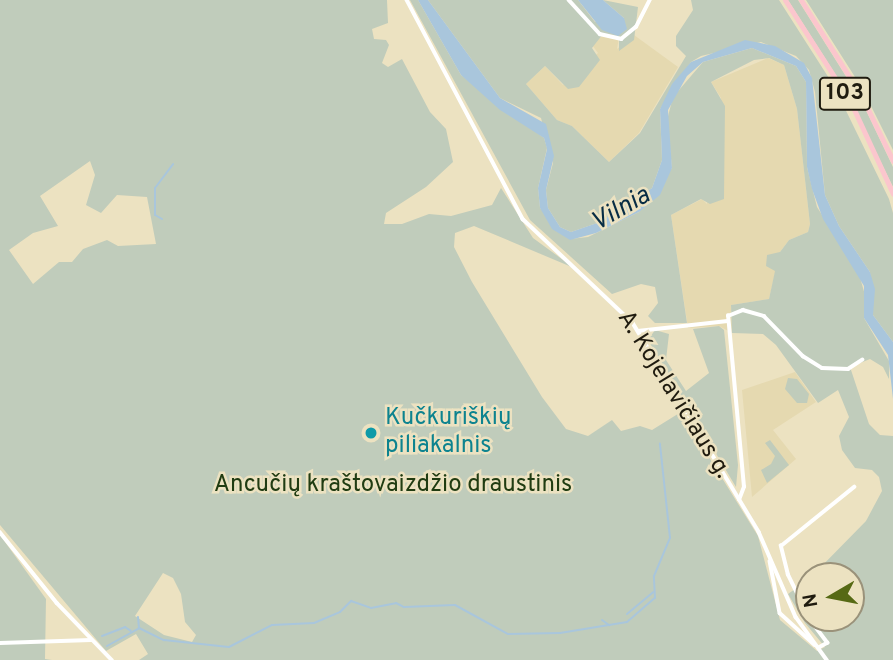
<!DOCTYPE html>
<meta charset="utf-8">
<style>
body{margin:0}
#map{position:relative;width:893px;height:660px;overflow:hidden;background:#ece2c1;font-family:Overpass,sans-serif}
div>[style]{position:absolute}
.built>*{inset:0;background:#e5d9b0}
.green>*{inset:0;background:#c0ccbb}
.water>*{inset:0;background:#a9c6dc}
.stream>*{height:2px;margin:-1px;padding:0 1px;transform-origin:1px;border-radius:1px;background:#a9c6dc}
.minor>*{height:3.5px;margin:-1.75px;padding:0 1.75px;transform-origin:1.75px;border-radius:1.75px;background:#fff}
.primary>*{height:5px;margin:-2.5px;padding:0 2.5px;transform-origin:2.5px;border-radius:2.5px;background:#fbc6cd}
.dots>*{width:19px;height:19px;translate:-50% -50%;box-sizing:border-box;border:4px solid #ece2c1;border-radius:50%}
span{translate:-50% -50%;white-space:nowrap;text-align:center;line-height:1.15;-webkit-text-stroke:5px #ece2c1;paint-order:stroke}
.shield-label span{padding:2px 5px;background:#ece2c1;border:2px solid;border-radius:5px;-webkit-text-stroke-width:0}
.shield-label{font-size:23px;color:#1f1b0f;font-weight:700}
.street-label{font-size:24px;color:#1f1b0f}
.culture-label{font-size:24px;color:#0d838f}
.left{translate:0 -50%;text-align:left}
.park-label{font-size:24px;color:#203c12}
.water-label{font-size:26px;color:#072c44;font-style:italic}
.north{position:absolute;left:795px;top:562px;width:70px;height:70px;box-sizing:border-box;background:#ece2c1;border:2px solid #9a927a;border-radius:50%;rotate:260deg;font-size:19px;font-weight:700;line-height:28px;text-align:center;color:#1f1b0f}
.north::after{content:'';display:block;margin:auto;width:24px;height:32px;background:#566914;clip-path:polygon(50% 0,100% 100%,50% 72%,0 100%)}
</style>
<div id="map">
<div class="built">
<i style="clip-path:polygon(604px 34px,619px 37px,617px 49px,634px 35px,678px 67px,639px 133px,609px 162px,572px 126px,557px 120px,526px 84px,545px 66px,563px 85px,598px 53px,592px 45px)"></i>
<i style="clip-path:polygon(768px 58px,784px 65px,797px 109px,810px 224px,808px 232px,789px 240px,780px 252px,769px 299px,731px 305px,732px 333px,719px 326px,688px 328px,671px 215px,702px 199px,707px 204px,721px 98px,711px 82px)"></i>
<i style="clip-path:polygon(795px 372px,816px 402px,773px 430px,796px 459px,752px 497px,742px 390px)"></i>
</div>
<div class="green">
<i style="clip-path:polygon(evenodd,0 0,387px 0,388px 23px,372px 29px,374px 39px,386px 40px,389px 45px,382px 63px,388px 67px,402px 59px,430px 112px,446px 129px,453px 162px,426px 187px,386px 213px,384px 224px,402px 224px,429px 214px,451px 216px,492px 205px,501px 188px,533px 238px,574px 268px,474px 226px,455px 233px,454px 247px,472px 282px,542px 397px,566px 429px,588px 436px,612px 420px,621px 431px,640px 426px,652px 430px,681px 412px,758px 536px,780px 620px,817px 651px,825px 647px,805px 623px,788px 594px,809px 579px,809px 618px,851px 618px,851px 576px,812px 576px,866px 521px,882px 491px,879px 477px,872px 470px,855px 468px,842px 450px,839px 436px,849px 417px,838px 390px,818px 403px,776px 345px,763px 334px,732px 333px,731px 305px,769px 299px,775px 271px,766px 266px,767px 255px,780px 252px,789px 240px,808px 232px,810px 224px,797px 109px,784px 65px,769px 58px,754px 60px,711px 82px,725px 106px,724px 199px,710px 204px,701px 199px,671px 215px,687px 323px,655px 323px,648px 316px,658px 303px,655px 287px,641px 284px,612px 294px,530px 220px,410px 0,418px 0,461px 75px,544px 138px,547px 148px,538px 188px,540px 208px,570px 239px,588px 237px,639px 212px,672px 168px,667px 120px,673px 97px,703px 62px,752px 48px,796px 66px,806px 82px,807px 167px,817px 207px,859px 274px,865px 295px,864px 318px,889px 361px,889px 379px,883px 367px,870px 359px,850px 367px,869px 424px,880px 435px,893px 436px,893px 660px,139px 660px,148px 654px,136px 634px,106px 651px,0 525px,0 0,90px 161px,95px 175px,86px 205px,101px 213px,117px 195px,147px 197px,156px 244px,118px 246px,107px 240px,83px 249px,72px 262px,59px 262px,33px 284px,9px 250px,33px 233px,58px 226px,40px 196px,90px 161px,0 0,163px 573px,173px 578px,181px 594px,185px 622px,196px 635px,192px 642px,164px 635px,135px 616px,163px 573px)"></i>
<i style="clip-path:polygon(428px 0,578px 0,595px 22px,624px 18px,603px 0,638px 7px,634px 40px,619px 51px,619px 38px,603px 34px,592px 48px,600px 60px,579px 87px,568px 89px,545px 66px,526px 84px,557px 120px,572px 126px,609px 162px,640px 133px,686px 56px,676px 46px,676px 36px,693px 10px,691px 0,779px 0,834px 86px,889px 199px,893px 213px,893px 342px,873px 315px,870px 272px,839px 226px,825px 195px,815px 92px,809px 70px,796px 56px,761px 42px,701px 56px,691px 62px,660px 109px,662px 160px,652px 188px,600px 222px,571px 232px,560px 227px,548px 208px,546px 190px,553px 163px,541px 118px,500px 98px)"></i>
<i style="clip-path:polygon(788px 0,798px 0,862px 102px,893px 167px,893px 187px,848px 94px)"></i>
<i style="clip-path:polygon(806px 0,893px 0,893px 150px,862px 88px)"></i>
<i style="clip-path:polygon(719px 326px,724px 330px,738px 465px,736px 487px,648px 340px,655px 330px,669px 334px,666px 360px,686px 391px,709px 373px,693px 329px)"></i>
<i style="clip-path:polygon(788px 378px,797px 379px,809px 394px,807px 403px,797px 403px,785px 389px)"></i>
<i style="clip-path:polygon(770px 440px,789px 465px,767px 483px,761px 470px,771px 464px,775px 456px,765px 443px)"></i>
<i style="clip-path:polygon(0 535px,46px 599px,45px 659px,52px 660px,0 660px)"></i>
</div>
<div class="water">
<i style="clip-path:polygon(418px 0,428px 0,500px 98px,546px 124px,554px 156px,546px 190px,548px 208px,560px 227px,571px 232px,600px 222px,652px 188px,662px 160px,660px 109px,672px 84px,691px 62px,745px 40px,775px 46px,804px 63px,812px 78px,825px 195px,839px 226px,870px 272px,875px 289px,873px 315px,893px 342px,893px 399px,888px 355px,864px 318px,864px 286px,823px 219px,812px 189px,807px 167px,806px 82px,796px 66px,752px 48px,703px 62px,687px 76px,668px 110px,672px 168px,660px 195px,639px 212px,596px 233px,570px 240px,552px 229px,540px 208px,538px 188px,547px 149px,544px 138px,500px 110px,461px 75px)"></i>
<i style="clip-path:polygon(578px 0,603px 0,624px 18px,627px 29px,618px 36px,602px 30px)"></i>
</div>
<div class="stream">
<i style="left:162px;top:219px;width:8px;rotate:-150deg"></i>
<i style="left:155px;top:215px;width:27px;rotate:-90deg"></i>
<i style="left:155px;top:188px;width:30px;rotate:-53deg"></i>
<i style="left:627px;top:614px;width:34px;rotate:-40deg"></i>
<i style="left:138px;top:617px;width:11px;rotate:85deg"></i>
<i style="left:602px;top:620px;width:9px;rotate:36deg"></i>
<i style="left:102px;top:636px;width:25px;rotate:-21deg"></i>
<i style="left:125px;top:627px;width:7px;rotate:34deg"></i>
<i style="left:107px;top:646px;width:37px;rotate:-29deg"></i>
<i style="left:139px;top:628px;width:28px;rotate:26deg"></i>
<i style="left:164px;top:640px;width:65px;rotate:6.1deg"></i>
<i style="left:229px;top:647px;width:48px;rotate:-27.1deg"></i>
<i style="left:272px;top:625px;width:42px;rotate:-2.7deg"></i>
<i style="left:314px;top:623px;width:28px;rotate:-23deg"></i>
<i style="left:340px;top:612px;width:16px;rotate:-45deg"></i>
<i style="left:351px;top:601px;width:21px;rotate:19deg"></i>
<i style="left:371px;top:608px;width:25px;rotate:-11deg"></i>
<i style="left:396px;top:603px;width:9px;rotate:27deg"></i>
<i style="left:404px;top:607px;width:51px;rotate:-2.2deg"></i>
<i style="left:455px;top:605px;width:60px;rotate:28.7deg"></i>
<i style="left:508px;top:634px;width:52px;rotate:-1.1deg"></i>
<i style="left:560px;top:633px;width:68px;rotate:-9.3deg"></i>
<i style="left:627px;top:622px;width:37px;rotate:-41deg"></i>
<i style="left:655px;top:598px;width:22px;rotate:-93deg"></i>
<i style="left:654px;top:576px;width:41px;rotate:-67.2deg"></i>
<i style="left:670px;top:538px;width:95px;rotate:-96.1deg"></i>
</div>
<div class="minor">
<i style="left:407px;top:0;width:248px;rotate:62.1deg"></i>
<i style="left:523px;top:219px;width:151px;rotate:43.4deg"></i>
<i style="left:633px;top:323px;width:244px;rotate:58.9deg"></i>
<i style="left:759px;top:532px;width:93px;rotate:66.5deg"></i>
<i style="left:796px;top:617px;width:53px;rotate:54.2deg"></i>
<i style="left:569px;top:0;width:46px;rotate:47.6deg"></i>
<i style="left:600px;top:34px;width:22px;rotate:13deg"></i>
<i style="left:621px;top:39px;width:19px;rotate:-39deg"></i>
<i style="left:636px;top:27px;width:30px;rotate:-63deg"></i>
<i style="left:638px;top:331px;width:90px;rotate:-6.4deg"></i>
<i style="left:739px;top:500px;width:14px;rotate:-69deg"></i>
<i style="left:744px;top:487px;width:172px;rotate:-95.3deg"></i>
<i style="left:728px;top:316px;width:16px;rotate:-22deg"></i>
<i style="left:743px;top:310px;width:22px;rotate:16deg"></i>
<i style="left:764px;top:316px;width:56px;rotate:45.7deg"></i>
<i style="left:803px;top:356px;width:22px;rotate:32deg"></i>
<i style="left:822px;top:368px;width:26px;rotate:2deg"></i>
<i style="left:848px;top:369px;width:17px;rotate:-33deg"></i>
<i style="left:0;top:532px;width:91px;rotate:51.2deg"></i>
<i style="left:57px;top:603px;width:79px;rotate:46deg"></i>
<i style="left:770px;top:561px;width:53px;rotate:79.1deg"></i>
<i style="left:780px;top:613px;width:47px;rotate:42.4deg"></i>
<i style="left:809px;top:618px;width:48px;rotate:-116deg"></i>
<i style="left:788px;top:575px;width:30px;rotate:-104deg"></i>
<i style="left:781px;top:546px;width:94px;rotate:-38.9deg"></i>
<i style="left:809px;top:618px;width:31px;rotate:53deg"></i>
<i style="left:828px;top:643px;width:10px;rotate:151deg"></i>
<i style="left:0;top:643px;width:91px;rotate:-1.9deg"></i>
</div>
<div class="primary">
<i style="left:785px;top:0;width:122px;rotate:57.3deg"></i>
<i style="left:851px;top:103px;width:100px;rotate:65.2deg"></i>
<i style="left:801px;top:0;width:115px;rotate:57.8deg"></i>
<i style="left:862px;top:97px;width:71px;rotate:64.2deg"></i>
</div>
<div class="dots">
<i style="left:371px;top:433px;background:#0f9aa8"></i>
</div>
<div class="shield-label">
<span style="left:845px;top:94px">103</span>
</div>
<div class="street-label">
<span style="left:673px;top:395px;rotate:58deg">A. Kojelavičiaus g.</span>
</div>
<div class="culture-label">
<span class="left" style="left:385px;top:433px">Kučkuriškių<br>piliakalnis</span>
</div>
<div class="park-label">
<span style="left:393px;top:486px">Ancučių kraštovaizdžio draustinis</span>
</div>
<div class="water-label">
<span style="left:621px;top:210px;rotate:-30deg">Vilnia</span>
</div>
<div class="north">N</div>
</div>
